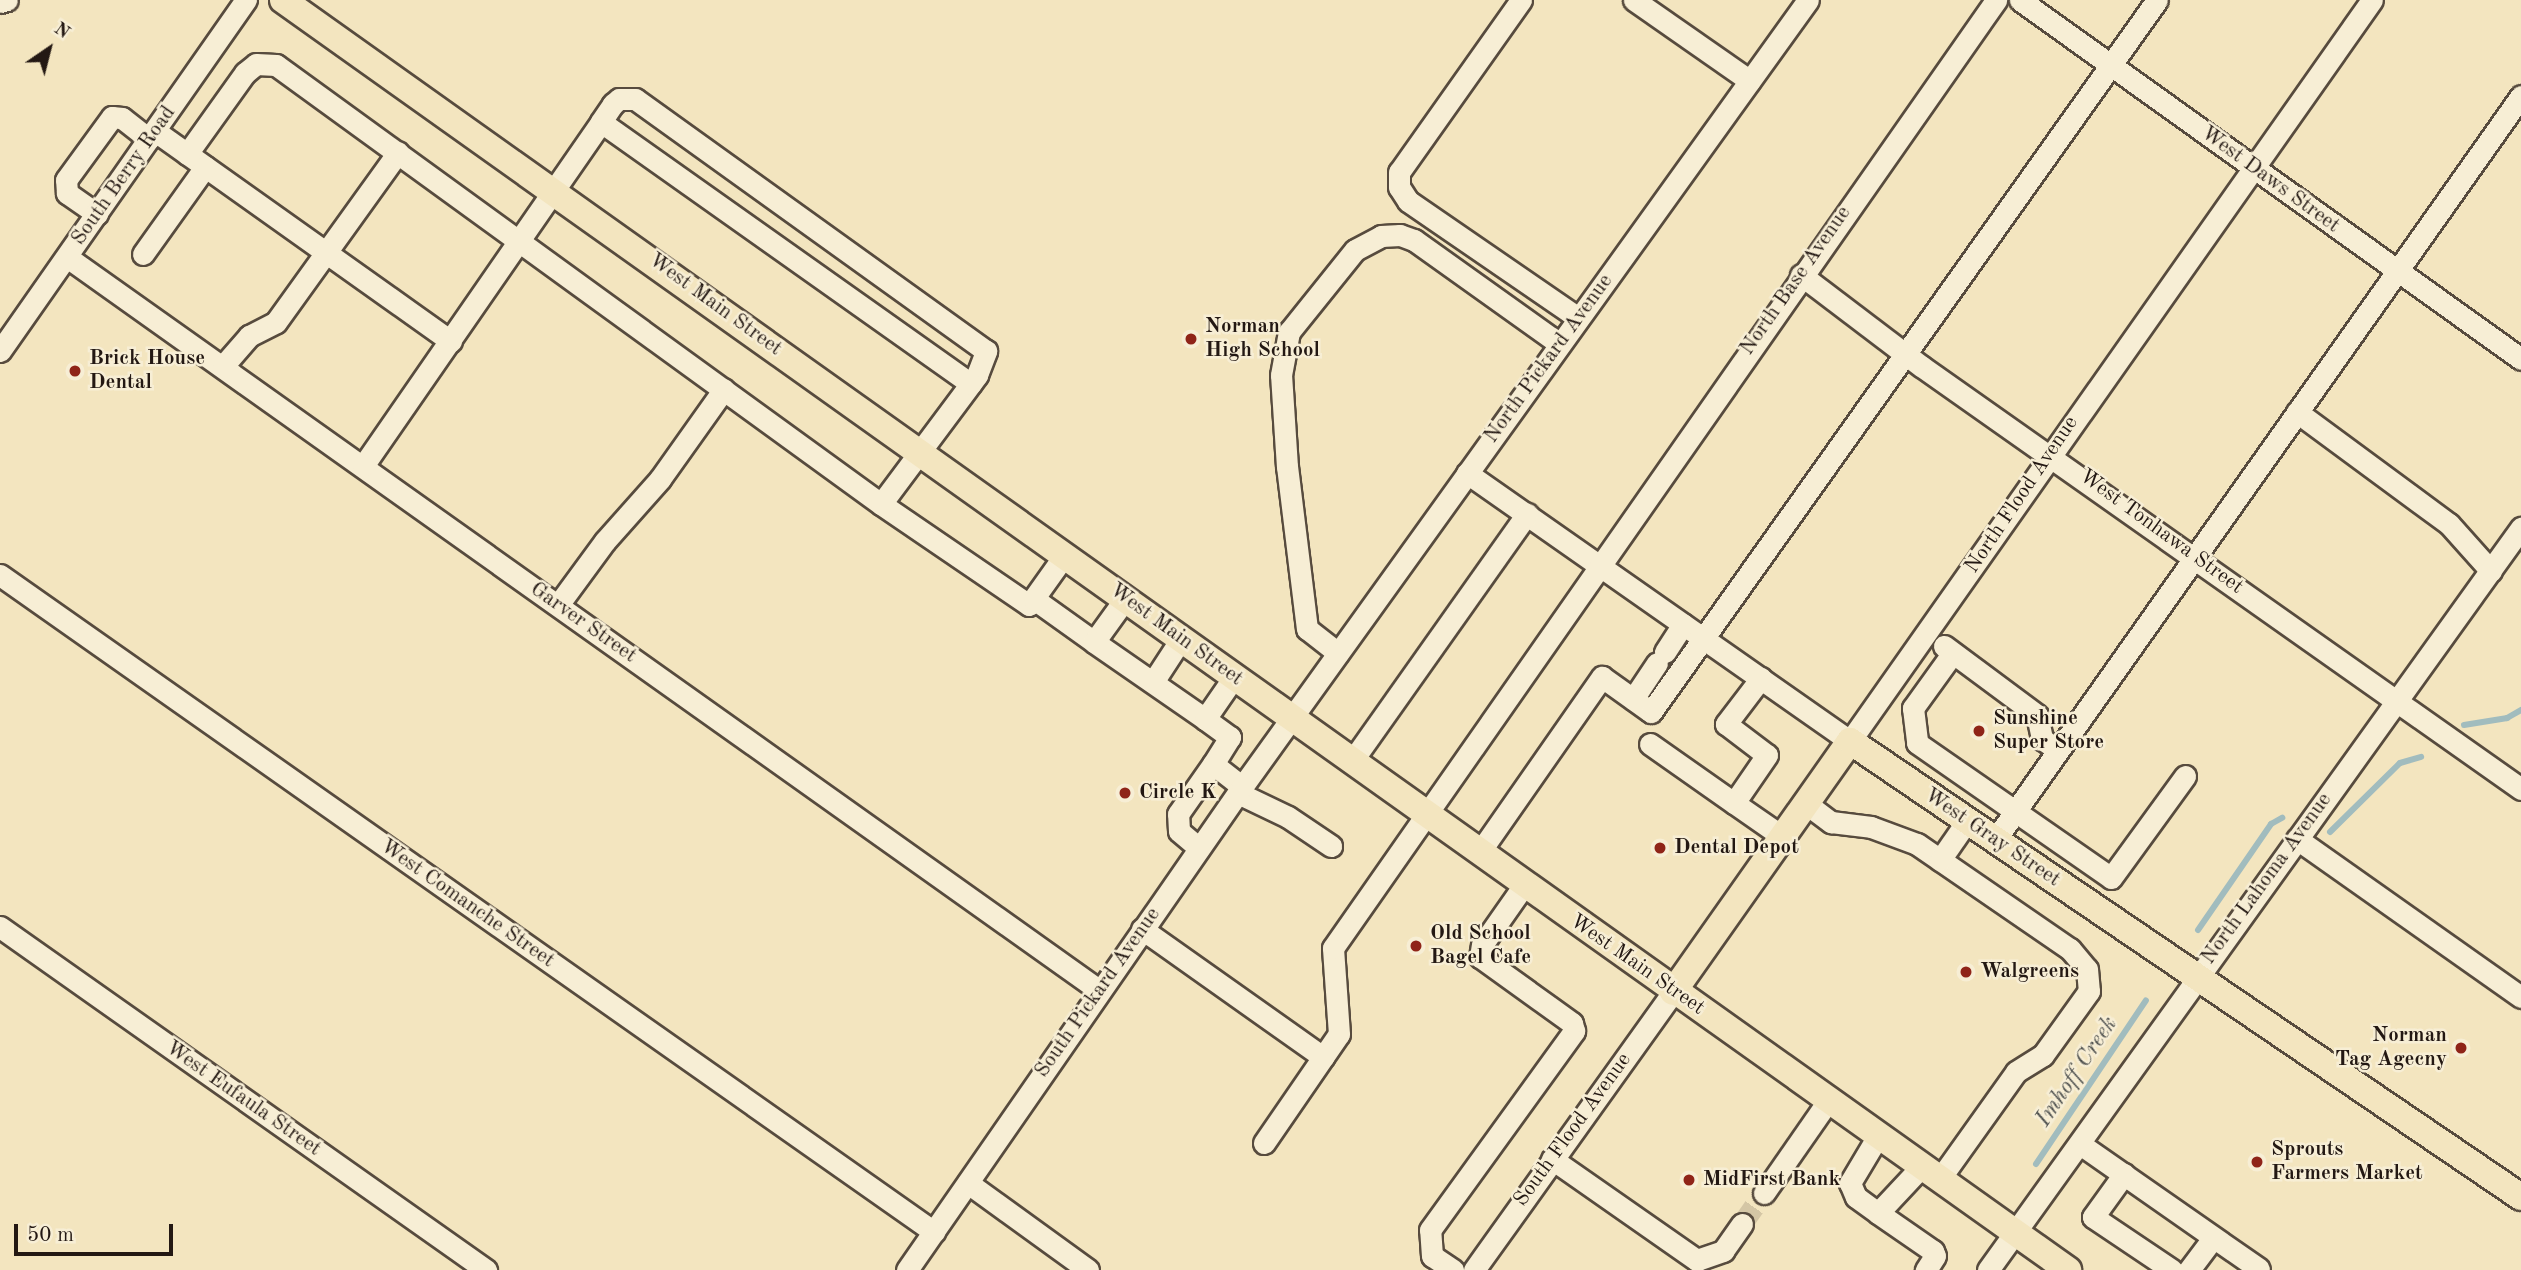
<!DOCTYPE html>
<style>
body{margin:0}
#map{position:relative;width:2521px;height:1270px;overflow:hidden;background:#f3e5bf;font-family:"Old Standard TT",serif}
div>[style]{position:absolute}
.stream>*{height:6px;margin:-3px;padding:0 3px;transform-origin:3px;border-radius:3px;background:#a1bcbe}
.minor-tunnel>*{height:21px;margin-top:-10.5px;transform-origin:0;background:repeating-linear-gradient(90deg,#d4c6a5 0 21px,transparent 0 31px)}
.roads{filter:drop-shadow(2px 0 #574b3e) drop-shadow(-2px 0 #574b3e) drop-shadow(0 2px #574b3e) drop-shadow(0 -2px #574b3e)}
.minor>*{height:21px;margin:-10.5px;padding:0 10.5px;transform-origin:10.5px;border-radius:10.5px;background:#f7eed5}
.major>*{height:26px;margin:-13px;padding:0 13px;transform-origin:13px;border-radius:13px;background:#f3e5bf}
.dots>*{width:19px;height:19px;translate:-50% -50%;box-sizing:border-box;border:4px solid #f7eed5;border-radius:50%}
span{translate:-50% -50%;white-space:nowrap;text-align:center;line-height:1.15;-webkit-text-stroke:5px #f7eed5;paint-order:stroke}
.street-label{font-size:21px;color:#231813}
.poi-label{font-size:21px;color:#231813;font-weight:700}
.left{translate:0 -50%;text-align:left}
.right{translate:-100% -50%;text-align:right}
.water-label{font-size:23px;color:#4f514f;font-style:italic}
.north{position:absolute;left:14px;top:14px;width:70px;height:70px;-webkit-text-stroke:5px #f7eed5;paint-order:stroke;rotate:35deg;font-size:19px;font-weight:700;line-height:28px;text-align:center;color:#231813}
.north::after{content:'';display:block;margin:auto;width:24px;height:32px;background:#231813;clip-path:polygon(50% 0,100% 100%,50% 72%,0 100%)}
.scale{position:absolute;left:14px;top:1224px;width:159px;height:32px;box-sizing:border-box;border:4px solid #231813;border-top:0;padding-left:9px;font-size:21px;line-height:24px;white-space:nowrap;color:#231813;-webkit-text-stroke:5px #f7eed5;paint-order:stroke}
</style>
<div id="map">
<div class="stream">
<i style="left:2464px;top:725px;width:44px;rotate:-9.2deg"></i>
<i style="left:2507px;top:718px;width:16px;rotate:-30deg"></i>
<i style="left:2330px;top:832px;width:98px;rotate:-44.6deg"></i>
<i style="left:2400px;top:763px;width:22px;rotate:-16deg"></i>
<i style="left:2198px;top:930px;width:129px;rotate:-55.4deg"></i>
<i style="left:2271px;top:824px;width:13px;rotate:-29deg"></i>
<i style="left:2036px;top:1164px;width:197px;rotate:-56.1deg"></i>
</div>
<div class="minor-tunnel">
<i style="left:1742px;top:1224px;width:38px;rotate:-55deg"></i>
</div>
<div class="roads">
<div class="minor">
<i style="left:1521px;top:0;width:211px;rotate:125.3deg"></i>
<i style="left:1399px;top:172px;width:15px;rotate:90deg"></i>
<i style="left:1399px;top:187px;width:17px;rotate:57deg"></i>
<i style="left:1408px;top:201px;width:206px;rotate:34.5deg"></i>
<i style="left:1634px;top:0;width:141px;rotate:34.9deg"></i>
<i style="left:2020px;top:0;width:616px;rotate:35.62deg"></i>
<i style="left:0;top:2px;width:7px;rotate:-16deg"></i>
<i style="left:155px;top:131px;width:363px;rotate:35.4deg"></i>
<i style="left:187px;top:154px;width:100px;rotate:-54.4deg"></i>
<i style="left:245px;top:73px;width:14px;rotate:-39deg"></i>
<i style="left:256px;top:64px;width:20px;rotate:3deg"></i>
<i style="left:276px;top:65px;width:747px;rotate:35.97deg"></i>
<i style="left:881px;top:504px;width:179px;rotate:34.3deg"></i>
<i style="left:1029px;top:605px;width:60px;rotate:-54.5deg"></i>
<i style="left:97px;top:214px;width:37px;rotate:-145deg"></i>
<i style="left:67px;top:193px;width:13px;rotate:-94deg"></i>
<i style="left:66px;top:180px;width:78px;rotate:-53.9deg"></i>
<i style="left:112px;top:117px;width:10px;rotate:6deg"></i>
<i style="left:122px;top:118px;width:34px;rotate:38deg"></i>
<i style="left:143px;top:254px;width:107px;rotate:-54.5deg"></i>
<i style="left:67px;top:257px;width:1266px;rotate:35.39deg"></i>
<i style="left:1801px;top:275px;width:151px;rotate:37.2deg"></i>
<i style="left:1921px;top:366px;width:734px;rotate:35.18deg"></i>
<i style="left:0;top:351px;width:429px;rotate:-55deg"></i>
<i style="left:223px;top:366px;width:40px;rotate:-49deg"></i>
<i style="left:249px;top:336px;width:30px;rotate:-27deg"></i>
<i style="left:276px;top:322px;width:209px;rotate:-54.3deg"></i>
<i style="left:2297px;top:412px;width:189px;rotate:36.4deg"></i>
<i style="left:2449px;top:524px;width:63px;rotate:48.2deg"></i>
<i style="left:363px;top:466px;width:418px;rotate:-55.3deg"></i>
<i style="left:1467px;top:473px;width:467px;rotate:35deg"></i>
<i style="left:1850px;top:741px;width:906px;rotate:-54.84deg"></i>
<i style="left:881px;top:504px;width:161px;rotate:-53.3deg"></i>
<i style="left:977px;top:375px;width:26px;rotate:-69deg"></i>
<i style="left:986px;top:351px;width:432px;rotate:-144.3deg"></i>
<i style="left:635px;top:99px;width:16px;rotate:180deg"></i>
<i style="left:619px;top:99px;width:8px;rotate:140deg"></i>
<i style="left:613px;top:104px;width:22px;rotate:124deg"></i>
<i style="left:601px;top:122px;width:453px;rotate:35.3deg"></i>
<i style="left:0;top:575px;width:1142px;rotate:35.12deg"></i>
<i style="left:1034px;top:599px;width:74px;rotate:35.6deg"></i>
<i style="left:1094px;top:642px;width:53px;rotate:-54.2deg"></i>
<i style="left:558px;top:605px;width:79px;rotate:-53.7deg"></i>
<i style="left:605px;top:541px;width:83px;rotate:-48.4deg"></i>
<i style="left:660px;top:479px;width:110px;rotate:-54.6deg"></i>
<i style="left:1094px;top:642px;width:135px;rotate:34.7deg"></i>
<i style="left:1205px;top:719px;width:51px;rotate:-55.4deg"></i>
<i style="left:1944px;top:646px;width:116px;rotate:36.6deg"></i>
<i style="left:2037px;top:715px;width:25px;rotate:78deg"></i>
<i style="left:2042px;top:739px;width:19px;rotate:35deg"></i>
<i style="left:1665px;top:652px;width:33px;rotate:-57deg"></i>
<i style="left:1338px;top:653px;width:39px;rotate:-142deg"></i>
<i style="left:1307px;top:629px;width:163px;rotate:-97deg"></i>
<i style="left:1287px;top:467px;width:92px;rotate:-93.7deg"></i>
<i style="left:1281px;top:375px;width:44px;rotate:-79.5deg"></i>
<i style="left:1289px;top:332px;width:105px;rotate:-51.2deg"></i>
<i style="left:1355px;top:250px;width:30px;rotate:-28deg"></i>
<i style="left:1381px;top:236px;width:19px;rotate:-3deg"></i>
<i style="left:1400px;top:235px;width:15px;rotate:20deg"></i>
<i style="left:1414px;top:240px;width:179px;rotate:35.5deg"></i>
<i style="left:1952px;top:654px;width:67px;rotate:125.8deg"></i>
<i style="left:1913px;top:708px;width:35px;rotate:83deg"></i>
<i style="left:1917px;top:743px;width:236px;rotate:34.8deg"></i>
<i style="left:2111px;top:878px;width:126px;rotate:-54deg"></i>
<i style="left:1761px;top:678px;width:58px;rotate:127.3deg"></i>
<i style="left:1726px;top:724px;width:51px;rotate:37.1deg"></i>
<i style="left:1767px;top:755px;width:58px;rotate:124.5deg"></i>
<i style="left:1734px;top:803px;width:56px;rotate:34.8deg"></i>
<i style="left:1153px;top:682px;width:51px;rotate:-56.9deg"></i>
<i style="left:1633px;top:699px;width:43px;rotate:-56.3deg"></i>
<i style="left:1205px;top:719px;width:31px;rotate:36deg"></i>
<i style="left:1230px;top:737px;width:32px;rotate:122deg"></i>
<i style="left:1213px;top:764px;width:37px;rotate:38deg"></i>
<i style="left:1650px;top:744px;width:103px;rotate:35.1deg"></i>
<i style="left:1352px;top:761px;width:303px;rotate:-54.7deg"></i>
<i style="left:1238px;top:793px;width:55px;rotate:25.6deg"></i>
<i style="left:1288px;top:817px;width:52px;rotate:34deg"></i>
<i style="left:1804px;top:802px;width:34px;rotate:37deg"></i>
<i style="left:1831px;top:822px;width:40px;rotate:7.1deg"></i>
<i style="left:1871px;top:827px;width:49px;rotate:20.3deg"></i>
<i style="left:1917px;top:844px;width:186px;rotate:34.5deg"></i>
<i style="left:2070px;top:949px;width:26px;rotate:50deg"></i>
<i style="left:2087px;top:969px;width:22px;rotate:85deg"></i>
<i style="left:2089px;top:991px;width:79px;rotate:125.7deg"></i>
<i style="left:2043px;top:1055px;width:32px;rotate:148deg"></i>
<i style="left:2016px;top:1072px;width:133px;rotate:125.5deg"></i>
<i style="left:2297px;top:839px;width:274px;rotate:35.2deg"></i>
<i style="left:1995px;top:840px;width:911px;rotate:-54.74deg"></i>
<i style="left:1199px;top:848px;width:26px;rotate:-140deg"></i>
<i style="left:1179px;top:831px;width:17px;rotate:-93deg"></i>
<i style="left:1178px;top:814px;width:61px;rotate:-55deg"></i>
<i style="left:1479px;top:853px;width:215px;rotate:-55.1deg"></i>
<i style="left:1602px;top:677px;width:60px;rotate:35.5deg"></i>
<i style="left:1651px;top:712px;width:873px;rotate:-54.6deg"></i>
<i style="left:1940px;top:860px;width:47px;rotate:-55.3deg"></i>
<i style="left:0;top:927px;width:595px;rotate:35.21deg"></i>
<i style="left:1142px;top:929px;width:222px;rotate:35.3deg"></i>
<i style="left:1878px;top:1136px;width:55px;rotate:120.8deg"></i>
<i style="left:1850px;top:1183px;width:15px;rotate:67deg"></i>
<i style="left:1856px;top:1197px;width:27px;rotate:36deg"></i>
<i style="left:1878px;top:1213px;width:63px;rotate:-46.9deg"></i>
<i style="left:1264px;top:1143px;width:132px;rotate:-55.5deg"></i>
<i style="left:1339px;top:1034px;width:86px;rotate:-94deg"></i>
<i style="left:1333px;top:948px;width:1157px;rotate:-55.03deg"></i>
<i style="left:2080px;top:1144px;width:218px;rotate:34.9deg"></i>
<i style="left:1552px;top:1159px;width:177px;rotate:34.9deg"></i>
<i style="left:1697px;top:1260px;width:28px;rotate:-19deg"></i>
<i style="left:1723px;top:1251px;width:33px;rotate:-55deg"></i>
<i style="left:2124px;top:1174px;width:53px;rotate:125.8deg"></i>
<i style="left:2093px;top:1217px;width:95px;rotate:33.9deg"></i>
<i style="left:968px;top:1183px;width:148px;rotate:35.9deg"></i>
<i style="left:1764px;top:1193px;width:112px;rotate:-55.2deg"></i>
<i style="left:1878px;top:1213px;width:67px;rotate:34.6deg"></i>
<i style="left:1933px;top:1251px;width:5px;rotate:68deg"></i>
<i style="left:1935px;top:1256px;width:17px;rotate:123deg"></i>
<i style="left:907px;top:1270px;width:588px;rotate:-55.26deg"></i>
<i style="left:1242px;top:787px;width:969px;rotate:-54.28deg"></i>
<i style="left:1453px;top:1270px;width:25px;rotate:-146deg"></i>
<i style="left:1432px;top:1256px;width:26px;rotate:-94deg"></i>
<i style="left:1430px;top:1230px;width:246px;rotate:-54.1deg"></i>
<i style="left:1574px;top:1031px;width:8px;rotate:-104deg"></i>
<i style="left:1572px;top:1023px;width:113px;rotate:-144.3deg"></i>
<i style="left:1480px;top:957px;width:12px;rotate:-81deg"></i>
<i style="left:1482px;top:945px;width:73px;rotate:-55deg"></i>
<i style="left:1474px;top:1270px;width:342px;rotate:-54.4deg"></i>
<i style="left:1988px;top:1270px;width:914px;rotate:-54.31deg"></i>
<i style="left:2189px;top:1270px;width:40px;rotate:-53deg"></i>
</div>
<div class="major">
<i style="left:283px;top:0;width:2191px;rotate:35.43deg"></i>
<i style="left:1673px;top:992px;width:307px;rotate:-54.8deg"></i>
<i style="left:1850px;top:741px;width:811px;rotate:34.2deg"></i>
</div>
</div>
<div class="dots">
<i style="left:1191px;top:339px;background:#8f2418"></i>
<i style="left:75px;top:371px;background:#8f2418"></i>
<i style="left:1979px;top:731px;background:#8f2418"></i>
<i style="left:1125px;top:793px;background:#8f2418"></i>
<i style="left:1660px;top:848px;background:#8f2418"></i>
<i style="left:1416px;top:946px;background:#8f2418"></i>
<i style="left:1966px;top:972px;background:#8f2418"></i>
<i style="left:2461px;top:1048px;background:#8f2418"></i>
<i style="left:2257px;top:1162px;background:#8f2418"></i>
<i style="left:1689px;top:1180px;background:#8f2418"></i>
</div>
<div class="street-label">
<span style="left:124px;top:176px;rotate:-55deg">South Berry Road</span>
<span style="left:2270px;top:180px;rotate:36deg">West Daws Street</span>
<span style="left:1796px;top:281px;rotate:-55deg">North Base Avenue</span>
<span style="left:715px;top:305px;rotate:36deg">West Main Street</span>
<span style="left:1549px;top:359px;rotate:-54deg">North Pickard Avenue</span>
<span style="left:2022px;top:495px;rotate:-56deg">North Flood Avenue</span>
<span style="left:2161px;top:532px;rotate:36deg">West Tonhawa Street</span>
<span style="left:583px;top:623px;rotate:35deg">Garver Street</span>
<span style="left:1176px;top:635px;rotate:36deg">West Main Street</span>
<span style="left:1992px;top:838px;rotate:34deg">West Gray Street</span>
<span style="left:2267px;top:879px;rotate:-54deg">North Lahoma Avenue</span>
<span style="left:467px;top:904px;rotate:35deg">West Comanche Street</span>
<span style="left:1637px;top:965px;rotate:35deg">West Main Street</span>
<span style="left:1098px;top:993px;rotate:-55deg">South Pickard Avenue</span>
<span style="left:243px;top:1099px;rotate:35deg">West Eufaula Street</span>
<span style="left:1573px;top:1130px;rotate:-54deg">South Flood Avenue</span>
</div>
<div class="poi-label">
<span class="left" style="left:1205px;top:339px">Norman<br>High School</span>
<span class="left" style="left:89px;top:371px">Brick House<br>Dental</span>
<span class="left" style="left:1993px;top:731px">Sunshine<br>Super Store</span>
<span class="left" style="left:1139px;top:793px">Circle K</span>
<span class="left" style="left:1674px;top:848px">Dental Depot</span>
<span class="left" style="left:1430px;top:946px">Old School<br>Bagel Cafe</span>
<span class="left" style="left:1980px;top:972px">Walgreens</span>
<span class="right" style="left:2447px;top:1048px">Norman<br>Tag Agecny</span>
<span class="left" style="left:2271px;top:1162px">Sprouts<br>Farmers Market</span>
<span class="left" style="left:1703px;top:1180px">MidFirst Bank</span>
</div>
<div class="water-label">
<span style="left:2077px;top:1072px;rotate:-56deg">Imhoff Creek</span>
</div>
<div class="north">N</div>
<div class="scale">50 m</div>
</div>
